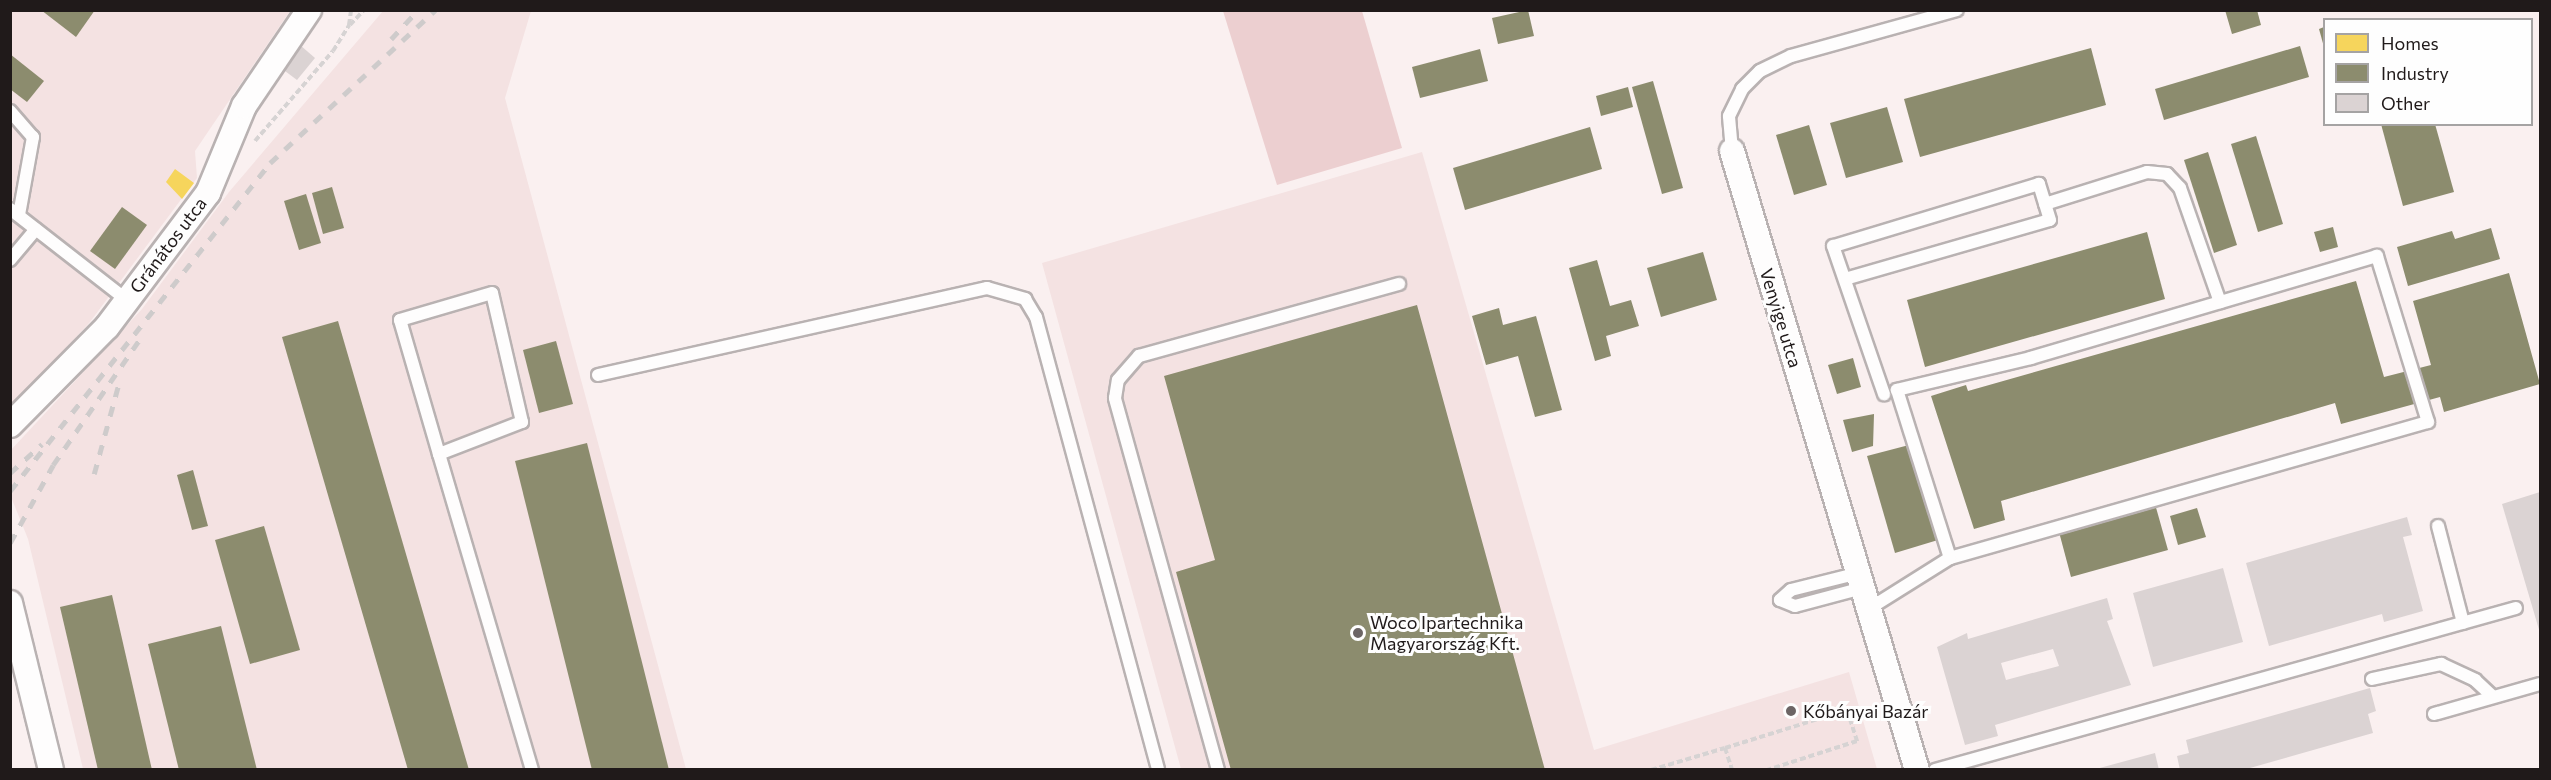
<!DOCTYPE html>
<meta charset="utf-8">
<style>
body{margin:0}
#map{position:relative;width:2551px;height:780px;overflow:hidden;background:#faf0f0;font-family:Commissioner,sans-serif}
div>[style]{position:absolute}
.built>*{inset:0;background:#f4e2e2}
.green>*{inset:0;background:#eccfd0}
.homes>*{inset:0;background:#f6d55c}
.industry>*{inset:0;background:#8c8c6e}
.building>*{inset:0;background:#dbd3d3}
.path>*{height:4px;margin-top:-2px;transform-origin:0;background:repeating-linear-gradient(90deg,#d6d3d3 0 6px,transparent 0 9px)}
.roads{filter:drop-shadow(2px 0 #b9b2b2) drop-shadow(-2px 0 #b9b2b2) drop-shadow(0 2px #b9b2b2) drop-shadow(0 -2px #b9b2b2)}
.service>*{height:12px;margin:-6px;padding:0 6px;transform-origin:6px;border-radius:6px;background:#fefdfd}
.minor>*{height:24px;margin:-12px;padding:0 12px;transform-origin:12px;border-radius:12px;background:#fefdfd}
.rail>*{height:4.5px;margin-top:-2.25px;transform-origin:0;background:repeating-linear-gradient(90deg,#cecbcb 0 10px,transparent 0 20px)}
.dots>*{width:16px;height:16px;translate:-50% -50%;box-sizing:border-box;border:3px solid #fefefe;border-radius:50%}
span{translate:-50% -50%;white-space:nowrap;text-align:center;line-height:1.15;-webkit-text-stroke:6px #fefefe;paint-order:stroke}
.street-label{font-size:18px;color:#201a1a}
.poi-label{font-size:18px;color:#201a1a}
.left{translate:0 -50%;text-align:left}
.frame{position:absolute;inset:0;border:12px solid #201a1a;pointer-events:none}
.legend{position:absolute;left:2323px;top:18px;width:210px;height:108px;box-sizing:border-box;background:#fefefe;border:2px solid #a5a3a3;margin:0;padding:8px 10px;list-style:none;font-size:18px;color:#201a1a}
.legend li{display:flex;align-items:center;gap:12px;height:30px}
.legend b{width:30px;border:2px solid #a5a3a3}
</style>
<div id="map">
<div class="built">
<i style="clip-path:polygon(11px 11px,290px 11px,195px 151px,197px 178px,90px 322px,11px 407px)"></i>
<i style="clip-path:polygon(383px 11px,531px 11px,505px 98px,686px 769px,83px 769px,28px 539px,11px 497px,10px 451px,142px 309px,229px 192px)"></i>
<i style="clip-path:polygon(1422px 152px,1594px 750px,1849px 672px,1877px 769px,1181px 769px,1042px 263px)"></i>
</div>
<div class="green">
<i style="clip-path:polygon(1223px 11px,1362px 11px,1402px 148px,1277px 185px)"></i>
</div>
<div class="homes">
<i style="clip-path:polygon(175px 169px,194px 183px,182px 199px,166px 182px)"></i>
</div>
<div class="industry">
<i style="clip-path:polygon(41px 10px,95px 10px,76px 37px)"></i>
<i style="clip-path:polygon(1528px 10px,1534px 36px,1498px 44px,1492px 18px)"></i>
<i style="clip-path:polygon(2225px 10px,2257px 10px,2261px 25px,2232px 34px)"></i>
<i style="clip-path:polygon(2324px 27px,2324px 47px,2319px 29px)"></i>
<i style="clip-path:polygon(2300px 46px,2309px 77px,2164px 120px,2155px 89px)"></i>
<i style="clip-path:polygon(2091px 48px,2106px 105px,1920px 157px,1904px 99px)"></i>
<i style="clip-path:polygon(1480px 49px,1488px 81px,1420px 98px,1412px 67px)"></i>
<i style="clip-path:polygon(10px 54px,44px 81px,27px 102px,10px 89px)"></i>
<i style="clip-path:polygon(1653px 81px,1683px 188px,1662px 194px,1632px 87px)"></i>
<i style="clip-path:polygon(1628px 87px,1633px 107px,1601px 116px,1596px 96px)"></i>
<i style="clip-path:polygon(1887px 107px,1903px 162px,1846px 178px,1830px 123px)"></i>
<i style="clip-path:polygon(2381px 124px,2435px 124px,2454px 192px,2403px 206px)"></i>
<i style="clip-path:polygon(1809px 125px,1827px 185px,1794px 195px,1776px 135px)"></i>
<i style="clip-path:polygon(1590px 127px,1602px 169px,1465px 210px,1453px 168px)"></i>
<i style="clip-path:polygon(2256px 136px,2283px 224px,2258px 232px,2231px 144px)"></i>
<i style="clip-path:polygon(2208px 152px,2237px 245px,2214px 253px,2184px 160px)"></i>
<i style="clip-path:polygon(332px 187px,344px 228px,323px 234px,312px 193px)"></i>
<i style="clip-path:polygon(306px 194px,321px 243px,299px 250px,284px 201px)"></i>
<i style="clip-path:polygon(122px 207px,147px 225px,115px 269px,90px 251px)"></i>
<i style="clip-path:polygon(2333px 227px,2338px 247px,2320px 252px,2314px 232px)"></i>
<i style="clip-path:polygon(2491px 228px,2500px 259px,2408px 286px,2397px 247px,2452px 231px,2455px 239px)"></i>
<i style="clip-path:polygon(2147px 232px,2165px 299px,1925px 367px,1907px 300px)"></i>
<i style="clip-path:polygon(1703px 252px,1717px 300px,1661px 317px,1647px 268px)"></i>
<i style="clip-path:polygon(1597px 260px,1610px 306px,1631px 300px,1639px 326px,1606px 336px,1611px 356px,1595px 361px,1569px 268px)"></i>
<i style="clip-path:polygon(2509px 273px,2540px 384px,2444px 412px,2440px 397px,2341px 424px,2335px 403px,2001px 501px,2005px 520px,1974px 529px,1931px 396px,1966px 385px,1968px 391px,2356px 281px,2384px 377px,2431px 365px,2413px 301px)"></i>
<i style="clip-path:polygon(1417px 305px,1545px 770px,1231px 770px,1176px 572px,1215px 560px,1164px 376px)"></i>
<i style="clip-path:polygon(1499px 308px,1503px 325px,1536px 316px,1562px 410px,1535px 417px,1518px 356px,1486px 365px,1472px 316px)"></i>
<i style="clip-path:polygon(338px 321px,469px 770px,408px 770px,282px 337px)"></i>
<i style="clip-path:polygon(556px 341px,573px 404px,539px 413px,523px 350px)"></i>
<i style="clip-path:polygon(1853px 358px,1861px 387px,1837px 394px,1828px 365px)"></i>
<i style="clip-path:polygon(1874px 414px,1873px 446px,1852px 452px,1843px 420px)"></i>
<i style="clip-path:polygon(587px 443px,669px 770px,592px 770px,515px 461px)"></i>
<i style="clip-path:polygon(1909px 445px,1938px 540px,1895px 553px,1867px 456px)"></i>
<i style="clip-path:polygon(193px 470px,208px 526px,192px 530px,177px 475px)"></i>
<i style="clip-path:polygon(2155px 504px,2168px 550px,2071px 577px,2059px 532px)"></i>
<i style="clip-path:polygon(2197px 508px,2206px 537px,2178px 545px,2170px 516px)"></i>
<i style="clip-path:polygon(264px 526px,300px 650px,250px 664px,215px 540px)"></i>
<i style="clip-path:polygon(112px 595px,152px 770px,98px 770px,60px 607px)"></i>
<i style="clip-path:polygon(221px 626px,257px 770px,179px 770px,148px 644px)"></i>
</div>
<div class="building">
<i style="clip-path:polygon(300px 45px,315px 58px,297px 80px,281px 68px)"></i>
<i style="clip-path:polygon(2540px 492px,2540px 633px,2502px 504px)"></i>
<i style="clip-path:polygon(2407px 517px,2412px 535px,2403px 537px,2423px 611px,2384px 622px,2382px 614px,2269px 646px,2246px 563px)"></i>
<i style="clip-path:polygon(2223px 568px,2243px 642px,2153px 667px,2133px 593px)"></i>
<i style="clip-path:polygon(evenodd,2107px 598px,2113px 619px,2107px 621px,2131px 685px,1995px 725px,1998px 736px,1965px 745px,1937px 647px,1967px 633px,1968px 639px,2107px 598px,2053px 649px,2059px 666px,2006px 680px,2001px 663px,2053px 649px)"></i>
<i style="clip-path:polygon(2370px 688px,2376px 711px,2368px 714px,2373px 733px,2243px 770px,2180px 770px,2177px 756px,2189px 753px,2186px 740px)"></i>
<i style="clip-path:polygon(2155px 753px,2159px 770px,2096px 770px,2096px 769px)"></i>
</div>
<div class="path">
<i style="left:350px;top:25px;width:21px;rotate:-47deg"></i>
<i style="left:255px;top:141px;width:119px;rotate:-49.1deg"></i>
<i style="left:333px;top:51px;width:31px;rotate:-58deg"></i>
<i style="left:349px;top:25px;width:15px;rotate:-82deg"></i>
<i style="left:1725px;top:748px;width:128px;rotate:-17.3deg"></i>
<i style="left:1847px;top:710px;width:33px;rotate:72deg"></i>
<i style="left:1857px;top:741px;width:95px;rotate:162.1deg"></i>
<i style="left:1651px;top:770px;width:77px;rotate:-16.6deg"></i>
<i style="left:1725px;top:748px;width:23px;rotate:72deg"></i>
</div>
<div class="roads">
<div class="service">
<i style="left:10px;top:111px;width:35px;rotate:49deg"></i>
<i style="left:33px;top:137px;width:79px;rotate:100.2deg"></i>
<i style="left:1732px;top:151px;width:35px;rotate:-95deg"></i>
<i style="left:1729px;top:116px;width:30px;rotate:-64deg"></i>
<i style="left:1742px;top:89px;width:25px;rotate:-45deg"></i>
<i style="left:1760px;top:71px;width:34px;rotate:-26deg"></i>
<i style="left:1791px;top:56px;width:172px;rotate:-15.5deg"></i>
<i style="left:2045px;top:204px;width:107px;rotate:-17.4deg"></i>
<i style="left:2147px;top:172px;width:20px;rotate:6deg"></i>
<i style="left:2167px;top:174px;width:19px;rotate:47deg"></i>
<i style="left:2180px;top:188px;width:121px;rotate:70.7deg"></i>
<i style="left:10px;top:209px;width:148px;rotate:37.9deg"></i>
<i style="left:10px;top:260px;width:40px;rotate:-50deg"></i>
<i style="left:1845px;top:279px;width:213px;rotate:-16.1deg"></i>
<i style="left:2050px;top:220px;width:38px;rotate:-107deg"></i>
<i style="left:2039px;top:184px;width:215px;rotate:163.2deg"></i>
<i style="left:1833px;top:246px;width:157px;rotate:71deg"></i>
<i style="left:598px;top:375px;width:399px;rotate:-12.6deg"></i>
<i style="left:987px;top:288px;width:40px;rotate:16deg"></i>
<i style="left:1025px;top:299px;width:21px;rotate:59deg"></i>
<i style="left:1036px;top:317px;width:469px;rotate:74.9deg"></i>
<i style="left:439px;top:454px;width:89px;rotate:-21.1deg"></i>
<i style="left:522px;top:422px;width:132px;rotate:-103.1deg"></i>
<i style="left:492px;top:293px;width:96px;rotate:163.6deg"></i>
<i style="left:400px;top:320px;width:140px;rotate:73.8deg"></i>
<i style="left:439px;top:454px;width:329px;rotate:73.6deg"></i>
<i style="left:2438px;top:526px;width:100px;rotate:75.5deg"></i>
<i style="left:1855px;top:574px;width:66px;rotate:166deg"></i>
<i style="left:1791px;top:590px;width:15px;rotate:138deg"></i>
<i style="left:1780px;top:600px;width:16px;rotate:22deg"></i>
<i style="left:1795px;top:606px;width:66px;rotate:-14.9deg"></i>
<i style="left:1867px;top:610px;width:98px;rotate:-32.1deg"></i>
<i style="left:1950px;top:558px;width:497px;rotate:-15.9deg"></i>
<i style="left:2428px;top:422px;width:174px;rotate:-107.1deg"></i>
<i style="left:2377px;top:256px;width:361px;rotate:163.6deg"></i>
<i style="left:2031px;top:358px;width:138px;rotate:166.6deg"></i>
<i style="left:1897px;top:390px;width:176px;rotate:72.5deg"></i>
<i style="left:2372px;top:679px;width:71px;rotate:-12.3deg"></i>
<i style="left:2441px;top:664px;width:38px;rotate:25deg"></i>
<i style="left:2475px;top:680px;width:23px;rotate:43deg"></i>
<i style="left:2434px;top:714px;width:110px;rotate:-15.8deg"></i>
<i style="left:1218px;top:770px;width:386px;rotate:-105.5deg"></i>
<i style="left:1115px;top:398px;width:18px;rotate:-81deg"></i>
<i style="left:1118px;top:380px;width:32px;rotate:-49deg"></i>
<i style="left:1139px;top:356px;width:270px;rotate:-15.5deg"></i>
<i style="left:1935px;top:770px;width:603px;rotate:-15.58deg"></i>
</div>
<div class="minor">
<i style="left:1732px;top:151px;width:646px;rotate:73.36deg"></i>
<i style="left:10px;top:425px;width:138px;rotate:-45.3deg"></i>
<i style="left:107px;top:327px;width:168px;rotate:-53deg"></i>
<i style="left:208px;top:193px;width:94px;rotate:-67.5deg"></i>
<i style="left:244px;top:106px;width:116px;rotate:-55.9deg"></i>
<i style="left:10px;top:603px;width:172px;rotate:76.2deg"></i>
</div>
</div>
<div class="rail">
<i style="left:391px;top:39px;width:40px;rotate:-47deg"></i>
<i style="left:10px;top:473px;width:43px;rotate:-42.2deg"></i>
<i style="left:94px;top:474px;width:91px;rotate:-74.7deg"></i>
<i style="left:10px;top:491px;width:419px;rotate:-51.6deg"></i>
<i style="left:270px;top:163px;width:225px;rotate:-42.8deg"></i>
<i style="left:10px;top:543px;width:89px;rotate:-61.1deg"></i>
<i style="left:53px;top:465px;width:153px;rotate:-55.4deg"></i>
</div>
<div class="dots">
<i style="left:1358px;top:633px;background:#6c6565"></i>
<i style="left:1791px;top:711px;background:#6c6565"></i>
</div>
<div class="street-label">
<span style="left:168px;top:245px;rotate:-53deg">Gránátos utca</span>
<span style="left:1781px;top:318px;rotate:73deg">Venyige utca</span>
</div>
<div class="poi-label">
<span class="left" style="left:1370px;top:633px">Woco Ipartechnika<br>Magyarország Kft.</span>
<span class="left" style="left:1803px;top:711px">Kőbányai Bazár</span>
</div>
<div class="frame"></div>
<ul class="legend">
<li><b style="height:16px;background:#f6d55c"></b>Homes</li>
<li><b style="height:16px;background:#8c8c6e"></b>Industry</li>
<li><b style="height:16px;background:#dbd3d3"></b>Other</li>
</ul>
</div>
